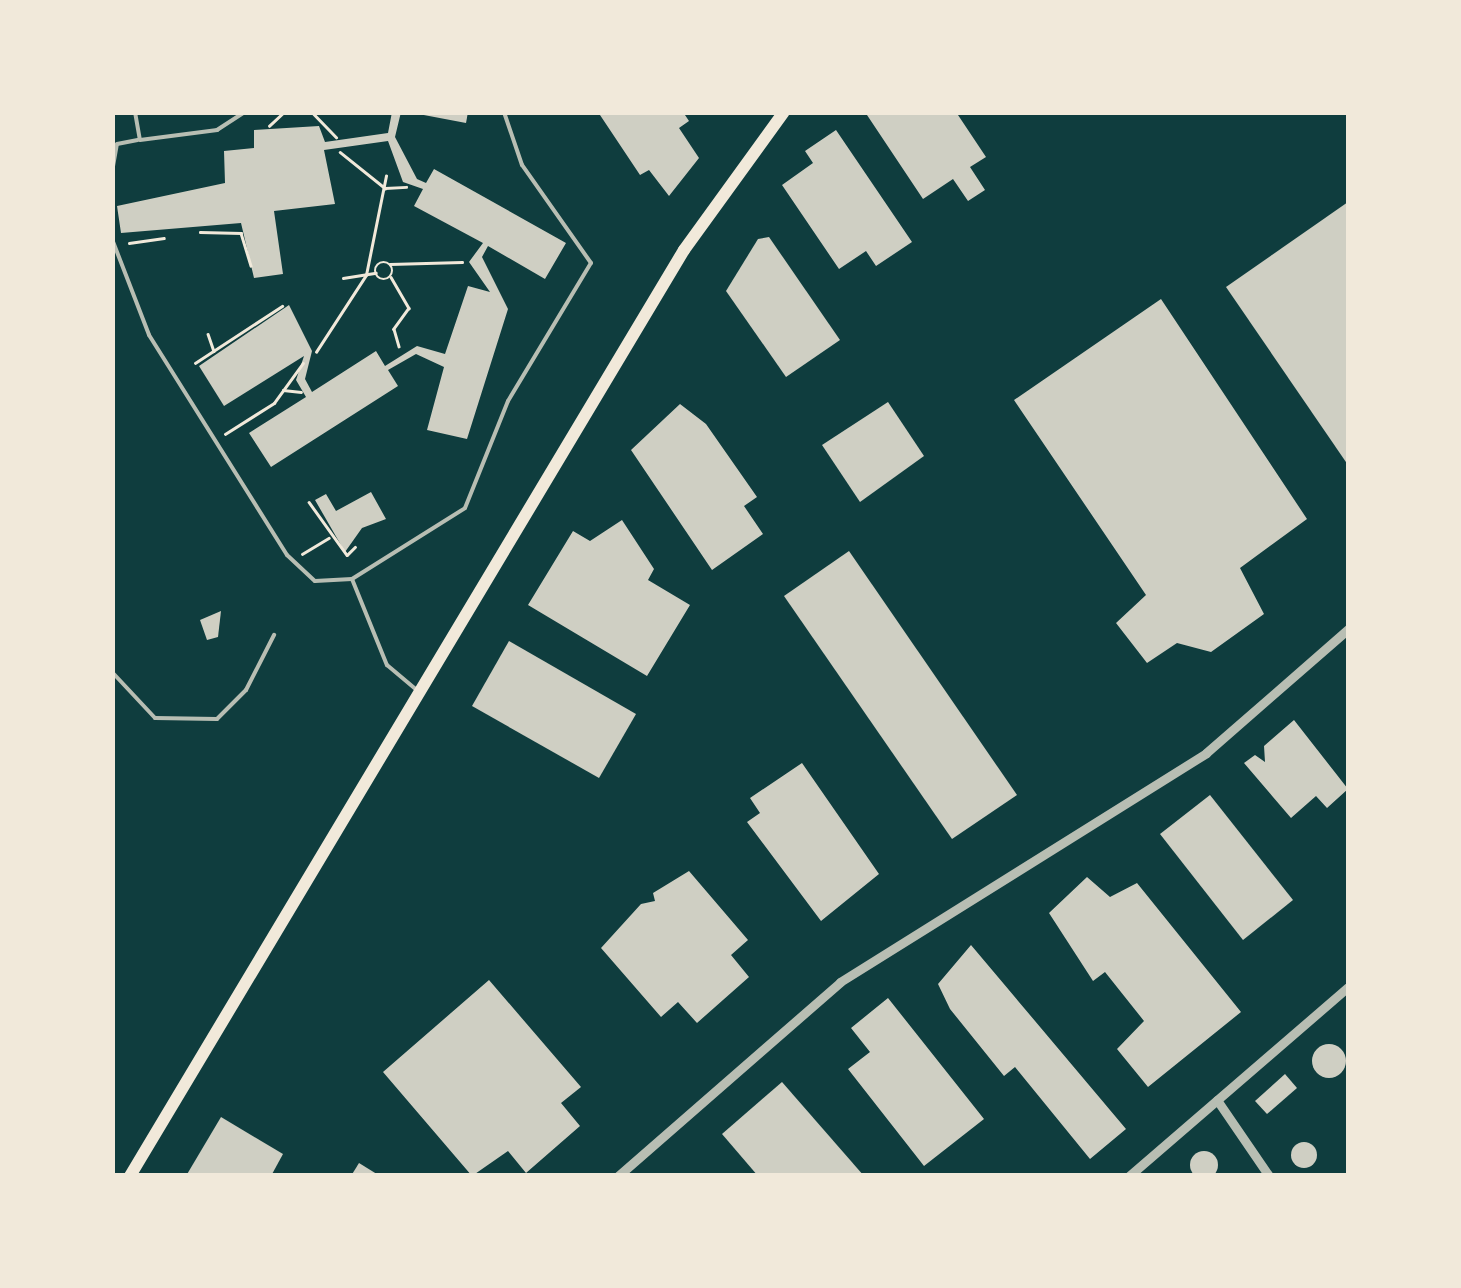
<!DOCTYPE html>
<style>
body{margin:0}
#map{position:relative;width:1461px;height:1288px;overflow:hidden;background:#0f3d3e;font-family:Manrope,sans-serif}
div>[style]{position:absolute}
.building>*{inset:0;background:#cfcfc3}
.round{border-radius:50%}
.path>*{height:2.5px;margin:-1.25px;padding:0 1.25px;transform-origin:1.25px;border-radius:1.25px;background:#f1e9da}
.path>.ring{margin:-1.25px;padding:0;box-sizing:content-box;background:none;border:2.5px solid #f1e9da;border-radius:50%}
.service>*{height:4px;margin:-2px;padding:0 2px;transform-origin:2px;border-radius:2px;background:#b8beb3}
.minor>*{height:9px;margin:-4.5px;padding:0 4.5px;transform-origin:4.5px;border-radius:4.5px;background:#b8beb3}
.secondary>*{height:12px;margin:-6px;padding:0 6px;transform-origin:6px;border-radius:6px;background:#f1e9da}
span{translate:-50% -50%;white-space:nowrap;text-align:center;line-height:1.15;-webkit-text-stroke:8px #f1e9da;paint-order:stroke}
.frame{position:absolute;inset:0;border:115px solid #f1e9da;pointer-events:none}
</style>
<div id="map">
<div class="building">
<i style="clip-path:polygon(392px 112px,401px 112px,395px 137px,417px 179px,426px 183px,434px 169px,566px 243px,545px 279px,488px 246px,482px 257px,508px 309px,467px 439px,427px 430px,444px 367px,416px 354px,388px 370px,398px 386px,271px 467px,249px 433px,306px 397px,296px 380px,304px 356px,224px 406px,199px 366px,289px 305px,312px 351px,305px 379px,312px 392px,376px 351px,385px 366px,417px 346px,445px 354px,468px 286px,490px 292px,469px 262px,483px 243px,414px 206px,423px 189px,403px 182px,388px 141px,324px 150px,335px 204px,274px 211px,283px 274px,254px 278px,241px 223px,121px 233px,117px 206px,225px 183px,224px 151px,254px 148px,254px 130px,319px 126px,325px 142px,388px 133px)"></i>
<i style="clip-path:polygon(408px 112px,468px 112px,466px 123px)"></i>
<i style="clip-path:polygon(598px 112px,683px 112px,689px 121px,679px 128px,699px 158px,669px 196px,649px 170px,640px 175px)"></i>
<i style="clip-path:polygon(865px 112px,956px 112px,986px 157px,970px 167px,985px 190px,968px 201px,953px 179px,923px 199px)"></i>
<i style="clip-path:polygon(836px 130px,912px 242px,876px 266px,866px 251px,839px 269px,782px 185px,813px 163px,805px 151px)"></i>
<i style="clip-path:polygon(1348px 202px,1348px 465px,1226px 287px)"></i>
<i style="clip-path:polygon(769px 237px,840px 340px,786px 377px,726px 291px,758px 239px)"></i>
<i style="clip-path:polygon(1161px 299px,1307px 519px,1240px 568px,1264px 614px,1211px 652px,1177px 643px,1147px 663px,1116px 623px,1146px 595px,1014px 400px)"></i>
<i style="clip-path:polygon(888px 402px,924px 456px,860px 502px,822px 445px)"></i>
<i style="clip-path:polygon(680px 404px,706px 424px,757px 497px,744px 506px,763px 534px,712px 570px,631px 450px)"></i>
<i style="clip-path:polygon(371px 492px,386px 519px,362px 528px,345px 552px,315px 500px,326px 494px,336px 511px)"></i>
<i style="clip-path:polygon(622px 520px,654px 569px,648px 580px,690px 605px,647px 676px,528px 605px,573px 531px,590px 541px)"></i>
<i style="clip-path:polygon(849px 551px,1017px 795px,952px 839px,784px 596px)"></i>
<i style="clip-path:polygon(221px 611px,218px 637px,207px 640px,200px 620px)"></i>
<i style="clip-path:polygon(509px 641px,636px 714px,599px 778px,472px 706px)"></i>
<i style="clip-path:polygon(1294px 720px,1348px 789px,1327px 808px,1316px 796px,1291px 818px,1244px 763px,1255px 755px,1265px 762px,1264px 746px)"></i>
<i style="clip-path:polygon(802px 763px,879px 874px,821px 921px,747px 822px,760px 813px,750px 798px)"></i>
<i style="clip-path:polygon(1210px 795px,1293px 900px,1243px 940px,1160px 834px)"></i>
<i style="clip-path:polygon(689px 871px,748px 940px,731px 955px,749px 977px,697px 1023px,678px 1002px,661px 1017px,601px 948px,641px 904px,655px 901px,653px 893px)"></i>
<i style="clip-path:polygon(1087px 877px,1110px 897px,1137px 883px,1241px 1012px,1148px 1087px,1117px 1049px,1144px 1021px,1105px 972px,1093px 981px,1049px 913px)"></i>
<i style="clip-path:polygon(971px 945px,1126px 1129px,1090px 1159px,1015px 1067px,1004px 1076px,950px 1009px,938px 984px)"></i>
<i style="clip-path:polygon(489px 980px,581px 1087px,561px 1103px,580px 1126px,526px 1173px,508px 1151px,472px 1176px,383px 1072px)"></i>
<i style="clip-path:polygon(888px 998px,984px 1119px,924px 1166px,848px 1069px,870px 1052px,851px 1028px)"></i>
<i class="round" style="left:1312px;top:1044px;width:34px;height:34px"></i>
<i style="clip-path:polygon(1285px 1074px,1297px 1088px,1267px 1114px,1255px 1101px)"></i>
<i style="clip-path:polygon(782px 1082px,864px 1176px,758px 1176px,722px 1134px)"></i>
<i style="clip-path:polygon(221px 1117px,283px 1154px,271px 1176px,186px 1176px)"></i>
<i class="round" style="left:1291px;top:1142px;width:26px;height:26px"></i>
<i class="round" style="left:1190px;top:1151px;width:28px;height:28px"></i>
<i style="clip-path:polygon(359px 1163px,380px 1176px,351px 1176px)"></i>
</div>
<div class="path">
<i style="left:312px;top:112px;width:35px;rotate:46deg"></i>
<i style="left:269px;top:126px;width:21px;rotate:-43deg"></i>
<i style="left:340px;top:152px;width:58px;rotate:38.7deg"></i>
<i style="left:385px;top:188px;width:21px;rotate:-3deg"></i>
<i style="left:200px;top:232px;width:41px;rotate:1.4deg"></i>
<i style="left:241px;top:233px;width:34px;rotate:73deg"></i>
<i style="left:129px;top:243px;width:35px;rotate:-8deg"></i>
<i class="ring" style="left:375px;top:262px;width:15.5px;height:15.5px"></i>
<i style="left:390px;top:264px;width:72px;rotate:-1.6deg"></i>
<i style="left:391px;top:277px;width:36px;rotate:60deg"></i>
<i style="left:409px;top:308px;width:26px;rotate:126deg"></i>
<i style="left:394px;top:329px;width:18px;rotate:74deg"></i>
<i style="left:343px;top:278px;width:33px;rotate:-9deg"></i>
<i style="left:208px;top:334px;width:18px;rotate:71deg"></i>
<i style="left:316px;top:352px;width:92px;rotate:-57deg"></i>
<i style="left:366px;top:275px;width:101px;rotate:-78.6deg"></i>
<i style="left:195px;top:363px;width:104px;rotate:-33.2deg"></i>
<i style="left:283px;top:390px;width:18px;rotate:6deg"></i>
<i style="left:225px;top:434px;width:58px;rotate:-32.3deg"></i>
<i style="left:274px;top:403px;width:49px;rotate:-54.1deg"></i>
<i style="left:309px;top:502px;width:65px;rotate:54.4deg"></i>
<i style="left:347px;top:555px;width:11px;rotate:-45deg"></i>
<i style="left:302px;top:554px;width:31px;rotate:-31deg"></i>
</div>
<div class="service">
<i style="left:135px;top:112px;width:28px;rotate:80deg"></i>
<i style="left:140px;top:140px;width:78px;rotate:-7.4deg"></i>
<i style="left:217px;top:130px;width:33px;rotate:-33deg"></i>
<i style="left:112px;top:172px;width:28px;rotate:-80deg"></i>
<i style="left:117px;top:144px;width:21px;rotate:-11deg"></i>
<i style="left:112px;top:239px;width:103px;rotate:68.9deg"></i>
<i style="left:149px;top:335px;width:260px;rotate:57.9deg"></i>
<i style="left:287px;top:555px;width:38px;rotate:43deg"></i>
<i style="left:315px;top:581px;width:37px;rotate:-3deg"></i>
<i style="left:352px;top:579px;width:133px;rotate:-32.1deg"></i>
<i style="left:465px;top:508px;width:115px;rotate:-68.1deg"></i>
<i style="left:508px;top:401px;width:161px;rotate:-59deg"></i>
<i style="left:591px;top:263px;width:120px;rotate:-125.1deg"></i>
<i style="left:522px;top:165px;width:56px;rotate:-108.8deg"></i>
<i style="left:352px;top:579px;width:93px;rotate:67.9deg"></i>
<i style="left:387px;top:665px;width:38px;rotate:40deg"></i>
<i style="left:112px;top:672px;width:63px;rotate:46.9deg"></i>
<i style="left:155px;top:718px;width:62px;rotate:0.9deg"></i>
<i style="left:217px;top:719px;width:41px;rotate:-45deg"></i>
<i style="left:246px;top:690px;width:62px;rotate:-63deg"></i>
</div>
<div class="minor">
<i style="left:1217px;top:1100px;width:92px;rotate:55.6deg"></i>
<i style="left:618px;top:1176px;width:295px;rotate:-41.1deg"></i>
<i style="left:840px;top:982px;width:432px;rotate:-32deg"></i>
<i style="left:1206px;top:753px;width:189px;rotate:-41.1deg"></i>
<i style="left:1129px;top:1176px;width:289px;rotate:-40.8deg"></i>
</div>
<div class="secondary">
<i style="left:130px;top:1176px;width:1079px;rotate:-59.11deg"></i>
<i style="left:684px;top:250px;width:170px;rotate:-54.1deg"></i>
</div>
<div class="frame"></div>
</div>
